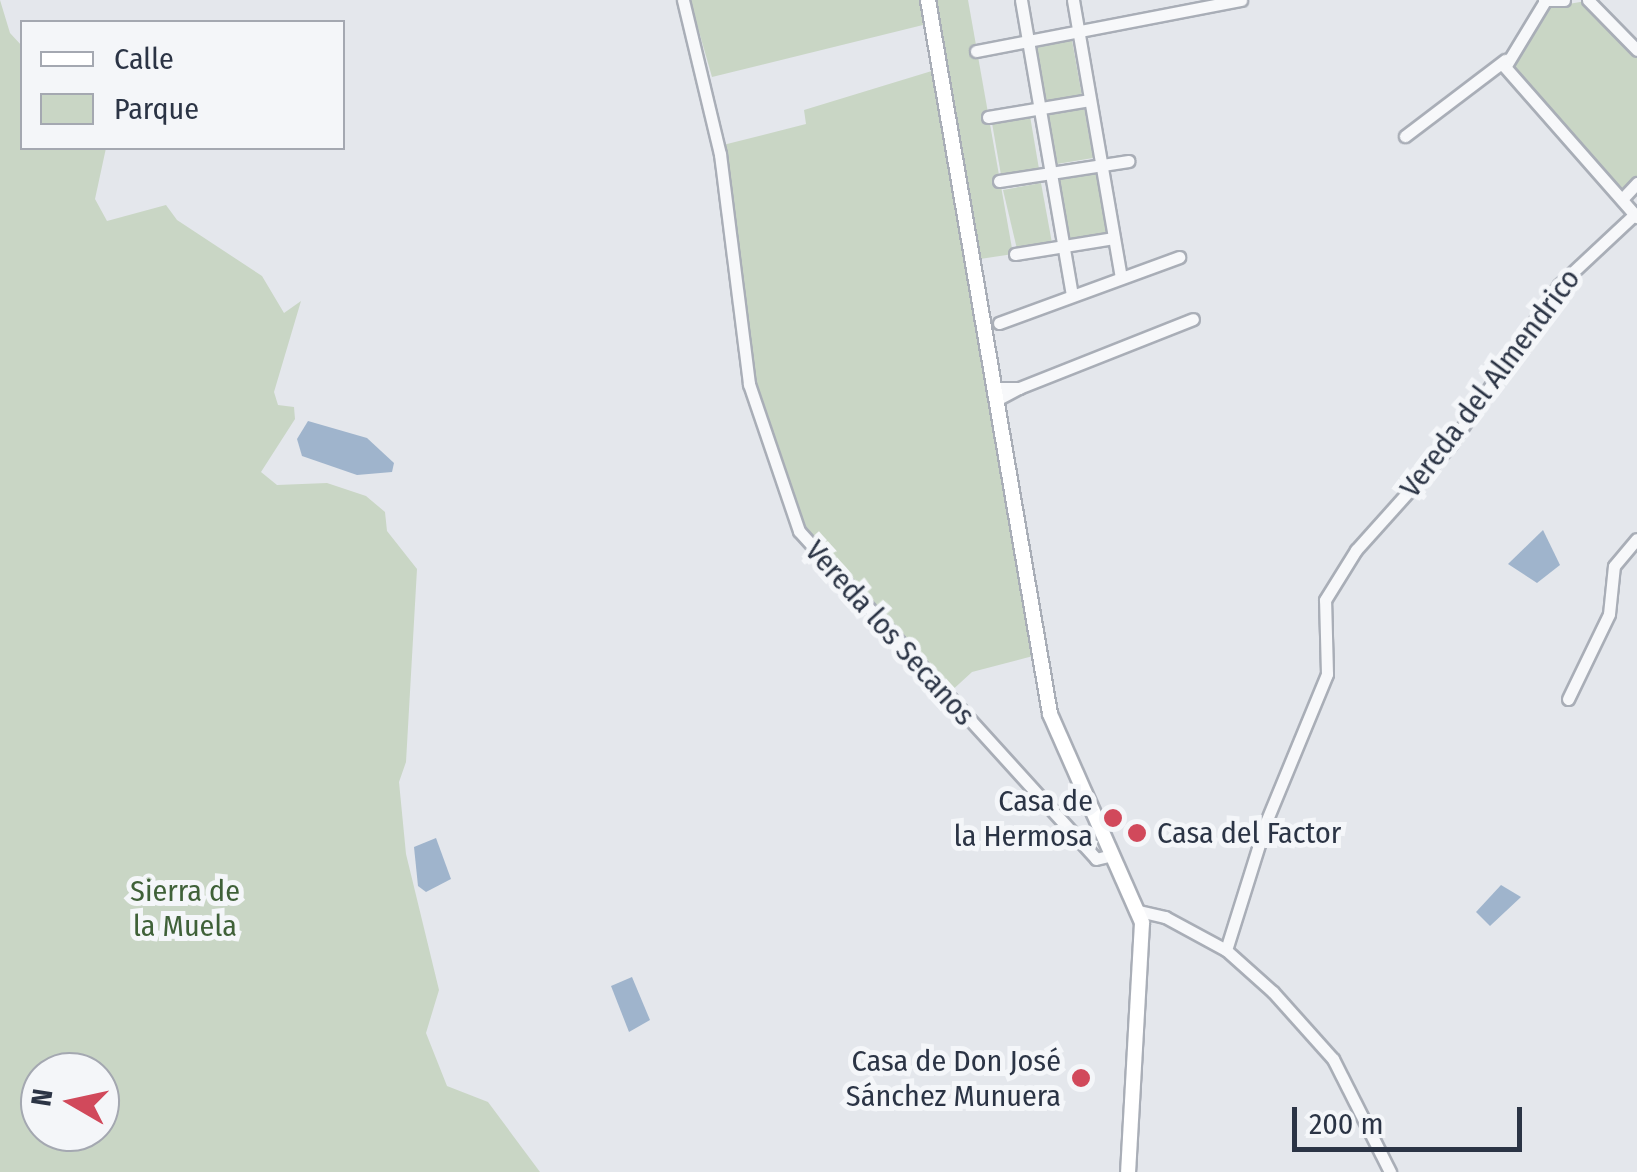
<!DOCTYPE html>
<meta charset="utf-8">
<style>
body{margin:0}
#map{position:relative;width:1637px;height:1172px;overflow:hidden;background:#e4e7ec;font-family:"Fira Sans Condensed",sans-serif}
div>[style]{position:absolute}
.green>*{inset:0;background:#c9d6c5}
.water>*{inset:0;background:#9fb4cc}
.roads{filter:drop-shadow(2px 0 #a9aeb7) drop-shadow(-2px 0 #a9aeb7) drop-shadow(0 2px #a9aeb7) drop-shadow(0 -2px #a9aeb7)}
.minor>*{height:11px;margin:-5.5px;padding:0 5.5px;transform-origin:5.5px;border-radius:5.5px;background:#f7f8fa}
.major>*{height:14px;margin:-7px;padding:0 7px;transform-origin:7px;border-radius:7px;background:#fff}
.dots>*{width:28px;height:28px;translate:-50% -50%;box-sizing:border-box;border:5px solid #f4f6f9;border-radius:50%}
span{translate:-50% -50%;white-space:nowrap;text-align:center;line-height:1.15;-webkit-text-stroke:10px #f4f6f9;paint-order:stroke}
.street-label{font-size:30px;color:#2b3445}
.poi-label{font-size:30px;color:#2b3445}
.right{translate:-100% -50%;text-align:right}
.left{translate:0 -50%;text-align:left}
.park-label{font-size:30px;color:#3f6138}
.legend{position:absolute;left:20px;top:20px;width:325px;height:130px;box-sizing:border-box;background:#f4f6f9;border:2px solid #a4a8b1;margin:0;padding:12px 18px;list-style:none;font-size:30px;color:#2b3445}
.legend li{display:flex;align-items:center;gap:20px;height:50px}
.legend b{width:50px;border:2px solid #a4a8b1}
.north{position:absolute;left:20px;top:1052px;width:100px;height:100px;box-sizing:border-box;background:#f4f6f9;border:2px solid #a4a8b1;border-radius:50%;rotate:279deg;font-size:28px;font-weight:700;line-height:40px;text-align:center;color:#2b3445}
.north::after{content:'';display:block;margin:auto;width:35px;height:45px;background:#d1495b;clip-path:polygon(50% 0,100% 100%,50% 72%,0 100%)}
.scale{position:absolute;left:1292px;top:1107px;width:230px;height:45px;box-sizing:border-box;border:5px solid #2b3445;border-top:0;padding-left:12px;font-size:30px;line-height:35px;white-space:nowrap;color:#2b3445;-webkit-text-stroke:8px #f4f6f9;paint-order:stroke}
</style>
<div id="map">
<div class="green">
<i style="clip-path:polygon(evenodd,0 0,10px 33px,22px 46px,22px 148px,106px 148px,95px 199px,107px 221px,166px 205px,177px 220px,262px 276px,284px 313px,301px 301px,274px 392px,278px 405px,294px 407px,295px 419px,261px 472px,277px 485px,327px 483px,366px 496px,385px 512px,387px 531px,417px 569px,406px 762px,399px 782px,406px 854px,439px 990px,426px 1033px,447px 1086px,488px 1102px,540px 1172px,0 1172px,0 0,40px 1072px,100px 1072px,100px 1132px,40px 1132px,40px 1072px)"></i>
<i style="clip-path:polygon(690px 0,924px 0,927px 24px,712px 77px)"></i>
<i style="clip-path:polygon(934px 0,968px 0,1013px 254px,980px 259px)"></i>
<i style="clip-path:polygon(1586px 1px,1637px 55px,1637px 177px,1621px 193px,1509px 67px,1551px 7px)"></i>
<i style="clip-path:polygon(1072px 40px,1082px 96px,1045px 102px,1035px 48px)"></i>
<i style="clip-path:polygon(935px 70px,1033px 656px,972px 672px,948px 694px,801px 528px,752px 381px,723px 145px,806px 124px,804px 110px)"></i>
<i style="clip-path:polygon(1084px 107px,1093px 158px,1057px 164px,1047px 114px)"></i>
<i style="clip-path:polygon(1030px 116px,1039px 169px,1001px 175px,992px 123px)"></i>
<i style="clip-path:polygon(1096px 174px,1107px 233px,1069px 239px,1059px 180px)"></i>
<i style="clip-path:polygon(1041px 183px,1052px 243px,1017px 249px,1003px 190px)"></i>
</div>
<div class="water">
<i style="clip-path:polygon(308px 421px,367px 438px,394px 463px,392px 472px,357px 475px,302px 456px,297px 439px)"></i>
<i style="clip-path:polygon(1543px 530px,1560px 565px,1537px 583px,1508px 564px)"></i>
<i style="clip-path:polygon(436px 838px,451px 879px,426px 892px,418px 886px,414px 847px)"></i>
<i style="clip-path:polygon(1501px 885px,1521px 897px,1490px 926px,1476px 912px)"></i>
<i style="clip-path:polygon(632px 977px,650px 1020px,629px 1032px,611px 986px)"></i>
</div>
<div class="roads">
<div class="minor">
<i style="left:683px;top:0;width:158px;rotate:76.5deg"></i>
<i style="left:720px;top:154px;width:232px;rotate:82.8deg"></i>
<i style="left:749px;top:384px;width:155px;rotate:71.2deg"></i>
<i style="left:799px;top:531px;width:442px;rotate:47.8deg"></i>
<i style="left:1096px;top:859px;width:16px;rotate:-14deg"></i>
<i style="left:1021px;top:0;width:300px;rotate:80.2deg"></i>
<i style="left:1073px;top:0;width:282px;rotate:80.2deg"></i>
<i style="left:1544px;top:0;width:20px"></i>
<i style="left:1588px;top:0;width:70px;rotate:45.6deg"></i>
<i style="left:1545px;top:1px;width:77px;rotate:121.2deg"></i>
<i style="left:1505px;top:67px;width:200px;rotate:48.7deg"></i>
<i style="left:976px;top:51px;width:270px;rotate:-10.9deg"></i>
<i style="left:988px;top:117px;width:103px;rotate:-9.5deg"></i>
<i style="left:1405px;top:136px;width:126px;rotate:-37.2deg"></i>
<i style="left:999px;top:181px;width:131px;rotate:-8.8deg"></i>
<i style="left:1623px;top:198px;width:21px;rotate:-47deg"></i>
<i style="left:1015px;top:254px;width:100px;rotate:-9.2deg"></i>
<i style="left:999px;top:323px;width:192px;rotate:-20.1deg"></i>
<i style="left:993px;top:388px;width:26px"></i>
<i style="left:1019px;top:388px;width:26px;rotate:152deg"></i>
<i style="left:1019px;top:388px;width:187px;rotate:-21.6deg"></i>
<i style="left:1568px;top:699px;width:94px;rotate:-64.2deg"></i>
<i style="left:1609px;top:614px;width:48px;rotate:-84.1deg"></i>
<i style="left:1614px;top:566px;width:35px;rotate:-50deg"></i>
<i style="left:1139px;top:911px;width:27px;rotate:13deg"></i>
<i style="left:1165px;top:917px;width:69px;rotate:28.4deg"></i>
<i style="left:1226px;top:950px;width:63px;rotate:41.8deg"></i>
<i style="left:1273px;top:992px;width:90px;rotate:48.2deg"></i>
<i style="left:1333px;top:1059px;width:127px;rotate:63.2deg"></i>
<i style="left:1226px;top:950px;width:134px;rotate:-72.6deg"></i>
<i style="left:1266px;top:822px;width:160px;rotate:-67.6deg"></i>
<i style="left:1327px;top:674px;width:74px;rotate:-91.5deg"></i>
<i style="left:1325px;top:600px;width:59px;rotate:-58.2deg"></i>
<i style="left:1356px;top:550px;width:142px;rotate:-48.1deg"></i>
<i style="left:1451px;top:444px;width:192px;rotate:-55.8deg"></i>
<i style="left:1559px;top:285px;width:104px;rotate:-43.1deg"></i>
</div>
<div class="major">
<i style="left:928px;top:0;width:724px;rotate:80.3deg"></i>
<i style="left:1050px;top:714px;width:228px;rotate:66.2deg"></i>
<i style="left:1142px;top:923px;width:249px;rotate:93.2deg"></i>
</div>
</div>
<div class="dots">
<i style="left:1113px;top:818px;background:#d1495b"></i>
<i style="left:1137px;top:833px;background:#d1495b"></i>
<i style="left:1081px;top:1078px;background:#d1495b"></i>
</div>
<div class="street-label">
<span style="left:1490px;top:383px;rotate:-53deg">Vereda del Almendrico</span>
<span style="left:890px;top:633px;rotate:48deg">Vereda los Secanos</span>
</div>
<div class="poi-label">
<span class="right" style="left:1093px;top:818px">Casa de<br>la Hermosa</span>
<span class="left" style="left:1157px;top:833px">Casa del Factor</span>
<span class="right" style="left:1061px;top:1078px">Casa de Don José<br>Sánchez Munuera</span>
</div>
<div class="park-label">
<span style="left:185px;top:908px">Sierra de<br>la Muela</span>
</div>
<ul class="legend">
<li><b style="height:12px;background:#fff"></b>Calle</li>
<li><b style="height:28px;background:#c9d6c5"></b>Parque</li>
</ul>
<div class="north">N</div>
<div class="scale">200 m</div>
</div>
